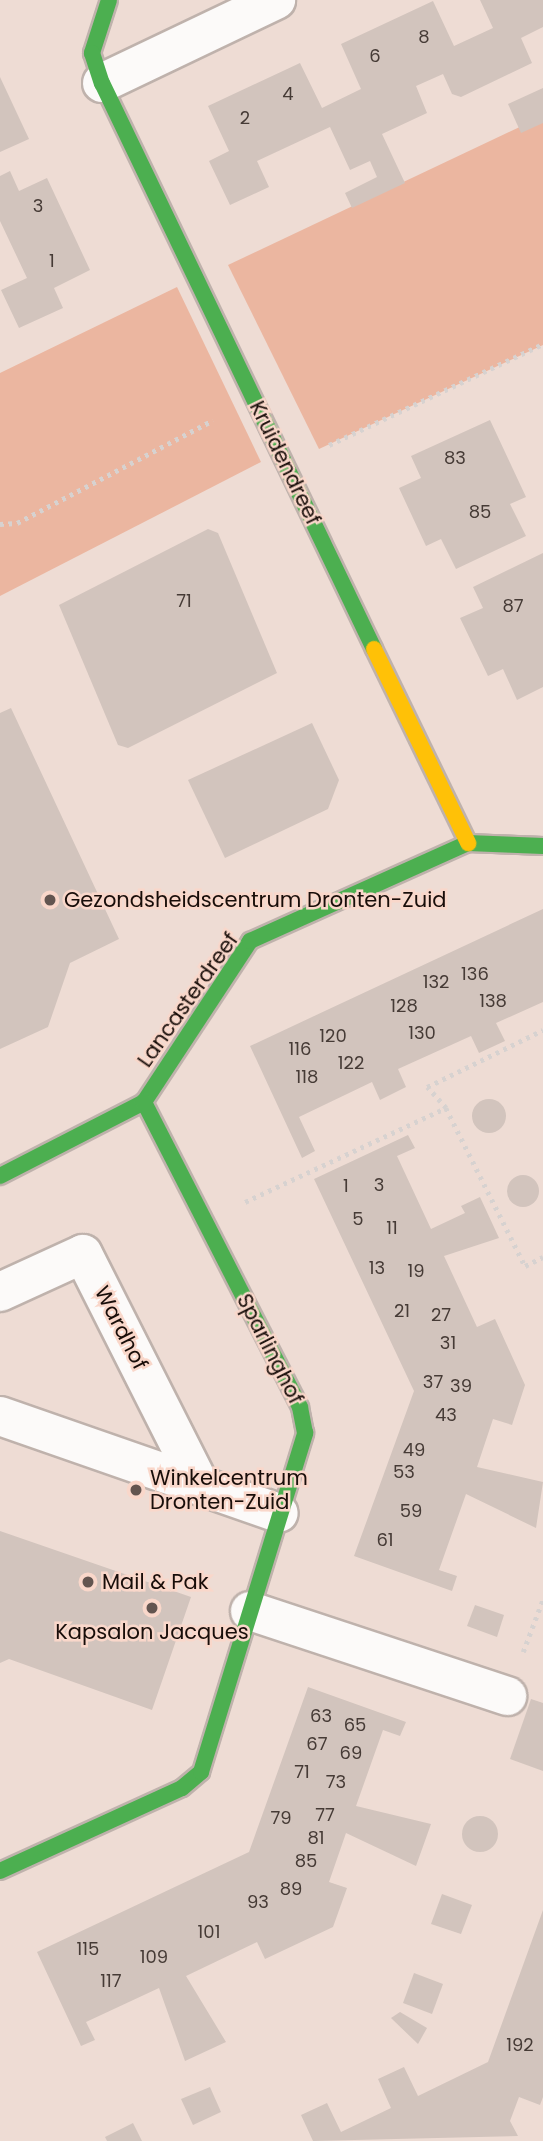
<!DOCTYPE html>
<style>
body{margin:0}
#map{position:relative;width:543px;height:2141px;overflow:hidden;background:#eedcd4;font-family:Poppins,sans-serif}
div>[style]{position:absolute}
.forest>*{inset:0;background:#ebb6a0}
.building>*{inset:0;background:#d2c4bd}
.round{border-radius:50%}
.path>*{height:4.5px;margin-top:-2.25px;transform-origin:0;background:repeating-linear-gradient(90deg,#d7d2d0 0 3.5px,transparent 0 8.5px)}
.roads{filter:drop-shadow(2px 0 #bfb2ac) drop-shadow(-2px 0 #bfb2ac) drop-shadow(0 2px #bfb2ac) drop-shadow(0 -2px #bfb2ac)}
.street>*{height:38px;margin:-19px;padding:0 19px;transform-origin:19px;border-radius:19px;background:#fcfaf9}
.fast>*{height:16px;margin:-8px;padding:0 8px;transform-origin:8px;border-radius:8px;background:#4caf50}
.slow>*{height:16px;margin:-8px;padding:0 8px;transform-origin:8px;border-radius:8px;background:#ffc107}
.dots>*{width:19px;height:19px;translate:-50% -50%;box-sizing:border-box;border:4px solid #f9d7ca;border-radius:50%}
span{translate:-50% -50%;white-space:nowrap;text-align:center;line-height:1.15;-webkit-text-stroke:5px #f9d7ca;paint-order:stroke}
.number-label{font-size:18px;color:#463b36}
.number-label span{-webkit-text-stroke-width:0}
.street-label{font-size:21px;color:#180d09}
.poi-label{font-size:21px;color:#180d09}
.left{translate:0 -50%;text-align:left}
</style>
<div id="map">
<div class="forest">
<i style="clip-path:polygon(543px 116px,543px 345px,319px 449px,228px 265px)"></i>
<i style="clip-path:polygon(177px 287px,261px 462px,0 596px,0 373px)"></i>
</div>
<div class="building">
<i style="clip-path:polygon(480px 0,543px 0,543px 27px,521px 38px,532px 63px,461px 97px,452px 94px,443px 74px,416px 86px,427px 113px,382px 134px,405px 183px,352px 208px,345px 193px,377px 177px,370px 161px,350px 170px,330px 127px,257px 161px,269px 187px,230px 205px,209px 161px,229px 151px,208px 106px,300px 63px,322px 108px,361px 89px,341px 44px,433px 1px,454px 46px,493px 28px)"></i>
<i style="clip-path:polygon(0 77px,29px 139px,0 152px)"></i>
<i style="clip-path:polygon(543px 88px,543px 123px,521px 133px,508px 104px)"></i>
<i style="clip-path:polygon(10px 171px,19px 191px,47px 178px,90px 270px,54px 288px,63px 308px,19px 328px,1px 290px,27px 278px,0 221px,0 176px)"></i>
<i style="clip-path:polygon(490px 420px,526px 497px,510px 504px,526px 536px,456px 569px,441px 539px,426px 546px,399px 488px,421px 478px,411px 456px)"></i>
<i style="clip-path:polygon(208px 529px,218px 533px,277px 673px,128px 748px,118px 745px,59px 605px)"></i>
<i style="clip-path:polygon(543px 553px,543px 687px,517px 700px,503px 669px,488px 676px,460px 618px,483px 608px,473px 587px)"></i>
<i style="clip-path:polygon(11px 708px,119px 939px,70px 963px,48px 1027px,0 1049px,0 713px)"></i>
<i style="clip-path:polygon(312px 723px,339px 780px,328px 809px,225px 858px,188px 780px)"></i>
<i style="clip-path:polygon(543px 909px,543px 1002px,496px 1023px,505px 1041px,479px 1053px,471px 1036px,398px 1069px,406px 1087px,380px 1100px,372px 1082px,299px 1117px,315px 1151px,302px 1158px,250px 1046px)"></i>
<i class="round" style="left:472px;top:1099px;width:34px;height:34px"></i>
<i style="clip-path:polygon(408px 1135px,415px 1148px,397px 1156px,431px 1229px,465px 1213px,461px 1206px,480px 1197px,499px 1238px,444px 1256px,477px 1327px,495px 1319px,525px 1385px,512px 1425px,493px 1419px,477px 1467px,543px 1482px,536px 1528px,466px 1494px,439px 1570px,457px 1576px,452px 1591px,354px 1556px,414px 1391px,314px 1179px)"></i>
<i class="round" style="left:507px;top:1175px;width:32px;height:32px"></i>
<i style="clip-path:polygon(0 1531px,191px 1597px,152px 1710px,9px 1659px,0 1663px)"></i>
<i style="clip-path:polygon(475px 1605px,504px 1615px,497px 1637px,467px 1626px)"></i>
<i style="clip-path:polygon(308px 1687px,406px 1722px,400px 1736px,383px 1730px,356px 1806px,431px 1824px,416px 1866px,346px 1833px,329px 1882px,347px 1888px,333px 1927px,265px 1959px,257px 1942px,186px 1976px,226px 2042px,185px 2061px,159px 1988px,86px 2022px,95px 2040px,81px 2046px,37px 1952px,249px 1852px)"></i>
<i style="clip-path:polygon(531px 1699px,543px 1703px,543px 1771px,510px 1759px)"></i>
<i class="round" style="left:462px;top:1816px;width:36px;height:36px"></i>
<i style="clip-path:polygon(442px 1894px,472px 1905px,461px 1934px,431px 1924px)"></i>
<i style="clip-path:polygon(543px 1910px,543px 2097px,540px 2105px,519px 2097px,510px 2121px,518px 2136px,313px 2141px,301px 2115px,327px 2103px,341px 2132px,391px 2108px,378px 2079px,404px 2067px,418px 2096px,488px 2062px)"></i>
<i style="clip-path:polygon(414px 1973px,443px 1984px,432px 2014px,403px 2003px)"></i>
<i style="clip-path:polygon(400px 2012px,427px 2028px,418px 2044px,391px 2018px)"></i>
<i style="clip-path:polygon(210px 2087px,221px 2112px,193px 2125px,181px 2099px)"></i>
<i style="clip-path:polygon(133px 2123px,142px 2141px,107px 2141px,105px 2137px)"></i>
</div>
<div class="path">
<i style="left:329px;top:445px;width:237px;rotate:-25.3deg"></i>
<i style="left:0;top:524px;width:17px;rotate:-3deg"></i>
<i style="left:17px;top:523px;width:221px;rotate:-27.7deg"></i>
<i style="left:446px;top:1108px;width:28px;rotate:-132deg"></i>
<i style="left:427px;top:1087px;width:129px;rotate:-26.2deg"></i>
<i style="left:245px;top:1202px;width:222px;rotate:-25.1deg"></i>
<i style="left:446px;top:1108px;width:177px;rotate:63.4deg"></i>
<i style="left:525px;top:1266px;width:20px;rotate:-27deg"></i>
<i style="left:523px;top:1652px;width:57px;rotate:-69.3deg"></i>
</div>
<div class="roads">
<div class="street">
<i style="left:102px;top:83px;width:193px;rotate:-25.5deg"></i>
<i style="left:0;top:1292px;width:91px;rotate:-24.6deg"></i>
<i style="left:83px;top:1254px;width:260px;rotate:63.2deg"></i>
<i style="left:0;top:1416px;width:295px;rotate:19.2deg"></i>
<i style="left:250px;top:1611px;width:271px;rotate:18.3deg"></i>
</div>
<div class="fast">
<i style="left:109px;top:0;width:56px;rotate:107.8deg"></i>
<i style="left:92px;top:53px;width:32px;rotate:72deg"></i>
<i style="left:102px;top:83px;width:628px;rotate:64.33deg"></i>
<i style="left:0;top:1176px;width:162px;rotate:-27.2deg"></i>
<i style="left:144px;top:1102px;width:193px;rotate:-56.6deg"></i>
<i style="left:250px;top:941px;width:239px;rotate:-24.2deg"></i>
<i style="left:468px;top:843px;width:75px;rotate:2.3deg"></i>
<i style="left:0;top:1871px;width:200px;rotate:-24.5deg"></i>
<i style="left:182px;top:1788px;width:25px;rotate:-40deg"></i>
<i style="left:201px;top:1772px;width:355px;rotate:-72.9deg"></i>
<i style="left:305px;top:1433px;width:26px;rotate:-101deg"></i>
<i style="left:300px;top:1407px;width:343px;rotate:-117.1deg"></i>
</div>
<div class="slow">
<i style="left:374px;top:649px;width:216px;rotate:64.1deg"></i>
</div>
</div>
<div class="dots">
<i style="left:50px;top:900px;background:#635550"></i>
<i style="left:136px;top:1490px;background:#635550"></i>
<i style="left:88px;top:1582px;background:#635550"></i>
<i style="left:152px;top:1608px;background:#635550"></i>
</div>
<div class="number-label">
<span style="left:424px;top:37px">8</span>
<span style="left:375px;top:56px">6</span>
<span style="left:288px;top:94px">4</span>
<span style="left:245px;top:118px">2</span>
<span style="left:38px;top:206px">3</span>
<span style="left:52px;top:261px">1</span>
<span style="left:455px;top:458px">83</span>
<span style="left:480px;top:512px">85</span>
<span style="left:184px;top:601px">71</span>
<span style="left:513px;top:606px">87</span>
<span style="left:475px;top:974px">136</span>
<span style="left:436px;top:982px">132</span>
<span style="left:493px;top:1001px">138</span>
<span style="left:404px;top:1006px">128</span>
<span style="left:422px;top:1033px">130</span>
<span style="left:333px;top:1036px">120</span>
<span style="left:300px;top:1049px">116</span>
<span style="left:351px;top:1063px">122</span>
<span style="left:307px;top:1077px">118</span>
<span style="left:379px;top:1185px">3</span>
<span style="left:346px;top:1186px">1</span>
<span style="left:358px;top:1219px">5</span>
<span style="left:392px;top:1228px">11</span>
<span style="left:377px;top:1268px">13</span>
<span style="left:416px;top:1271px">19</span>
<span style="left:402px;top:1311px">21</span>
<span style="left:441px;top:1315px">27</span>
<span style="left:448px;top:1343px">31</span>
<span style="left:433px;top:1382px">37</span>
<span style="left:461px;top:1386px">39</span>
<span style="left:446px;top:1415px">43</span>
<span style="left:414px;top:1450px">49</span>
<span style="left:404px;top:1472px">53</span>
<span style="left:411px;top:1511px">59</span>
<span style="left:385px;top:1540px">61</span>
<span style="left:321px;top:1716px">63</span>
<span style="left:355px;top:1725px">65</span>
<span style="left:317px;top:1744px">67</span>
<span style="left:351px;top:1753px">69</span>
<span style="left:302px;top:1772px">71</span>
<span style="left:336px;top:1782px">73</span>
<span style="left:325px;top:1815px">77</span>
<span style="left:281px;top:1818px">79</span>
<span style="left:316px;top:1838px">81</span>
<span style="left:306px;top:1861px">85</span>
<span style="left:291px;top:1889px">89</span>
<span style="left:258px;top:1902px">93</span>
<span style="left:209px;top:1932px">101</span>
<span style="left:88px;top:1949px">115</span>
<span style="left:154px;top:1957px">109</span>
<span style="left:111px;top:1981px">117</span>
<span style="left:520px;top:2045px">192</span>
</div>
<div class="street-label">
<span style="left:285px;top:463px;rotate:64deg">Kruidendreef</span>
<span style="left:188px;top:1000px;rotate:-55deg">Lancasterdreef</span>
<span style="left:121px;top:1328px;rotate:63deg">Wardhof</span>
<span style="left:270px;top:1349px;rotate:63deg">Sparlinghof</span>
</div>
<div class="poi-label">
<span class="left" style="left:64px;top:900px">Gezondsheidscentrum Dronten-Zuid</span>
<span class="left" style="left:150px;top:1490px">Winkelcentrum<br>Dronten-Zuid</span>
<span class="left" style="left:102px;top:1582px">Mail &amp; Pak</span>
<span style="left:152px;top:1632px">Kapsalon Jacques</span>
</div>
</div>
